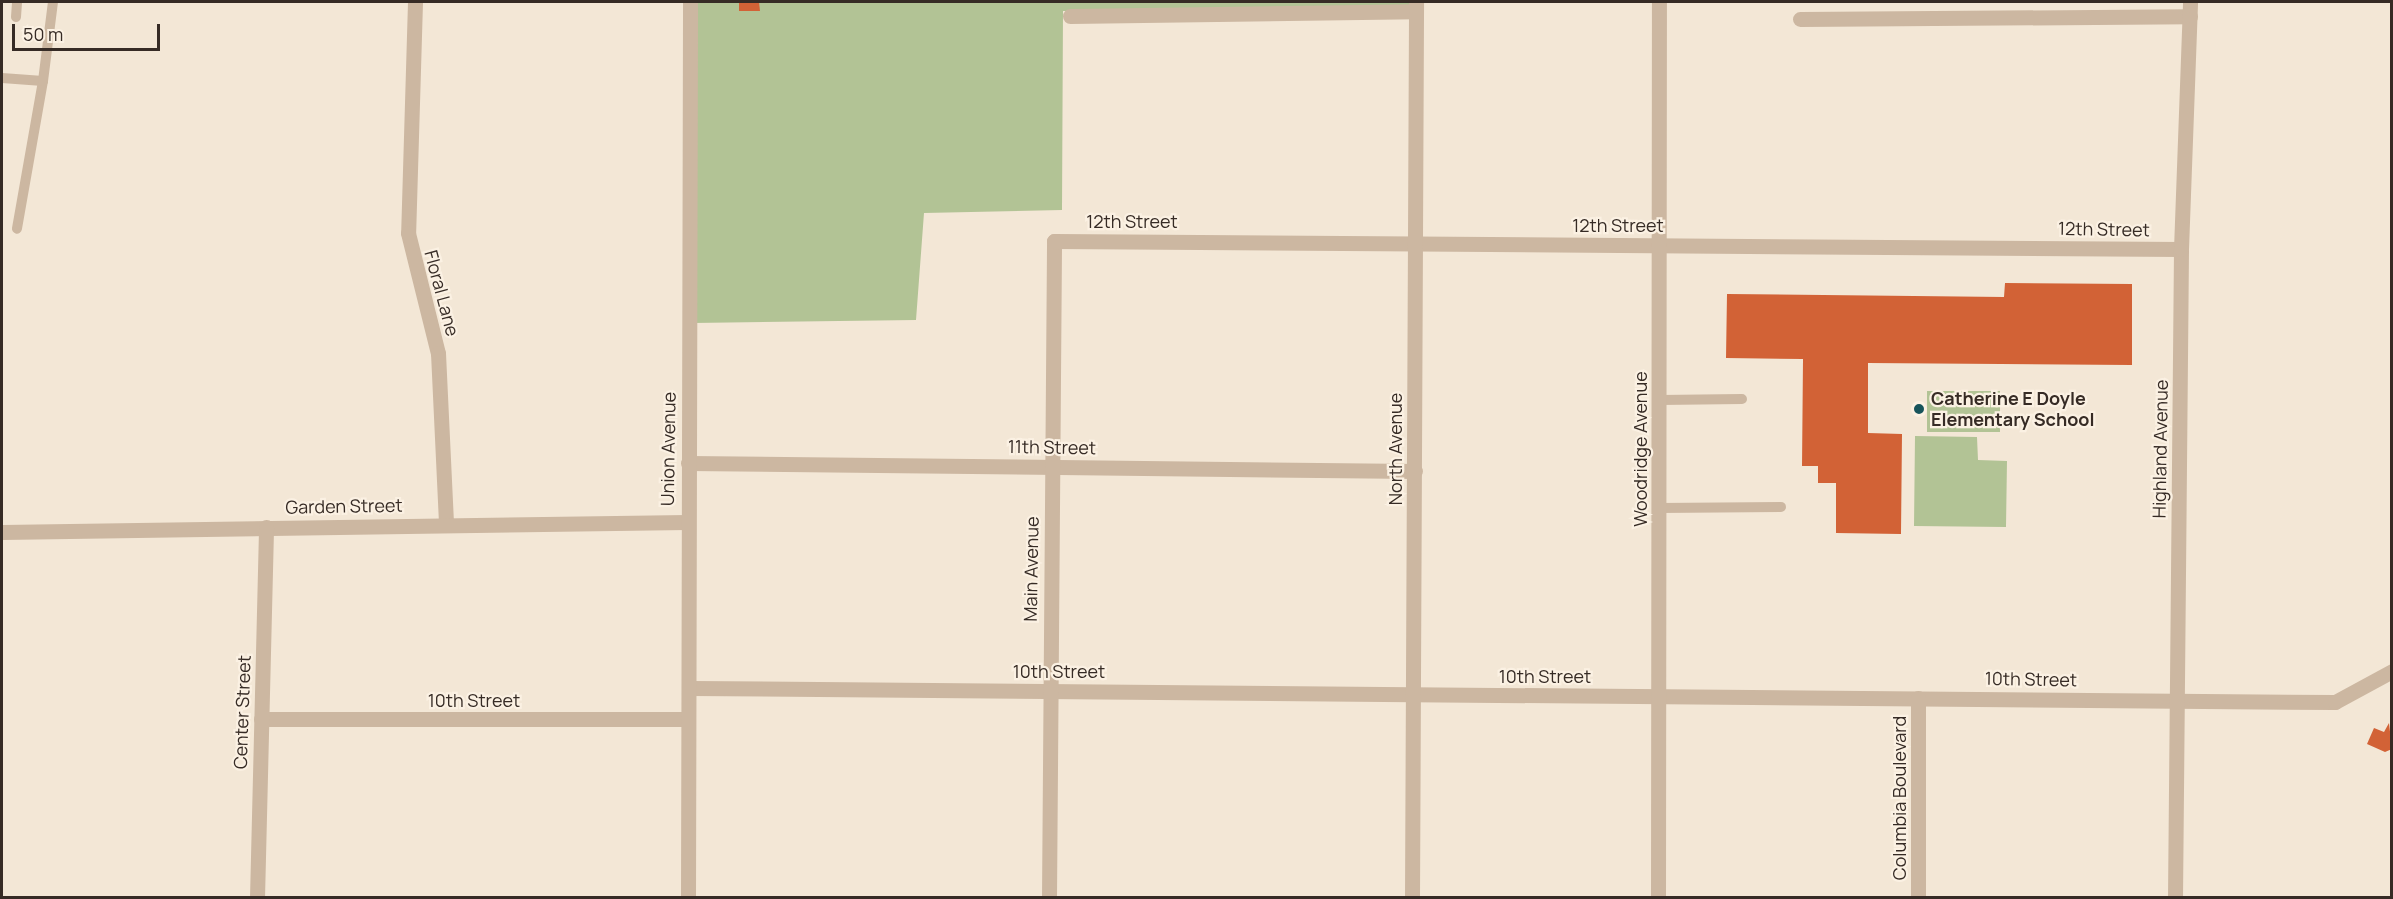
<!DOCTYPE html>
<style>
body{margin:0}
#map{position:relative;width:2393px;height:899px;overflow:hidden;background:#f3e7d6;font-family:Manrope,sans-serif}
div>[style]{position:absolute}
.green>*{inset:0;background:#b2c395}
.building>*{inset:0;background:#d26236}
.lane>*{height:10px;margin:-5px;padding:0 5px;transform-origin:5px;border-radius:5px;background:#ccb7a1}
.street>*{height:15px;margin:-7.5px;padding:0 7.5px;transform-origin:7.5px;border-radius:7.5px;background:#ccb7a1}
.dots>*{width:16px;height:16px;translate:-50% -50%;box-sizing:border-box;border:3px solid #fbf1e3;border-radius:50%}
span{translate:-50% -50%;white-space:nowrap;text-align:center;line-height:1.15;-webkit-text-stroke:4.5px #fbf1e3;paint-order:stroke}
.street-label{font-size:18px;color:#362b25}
.poi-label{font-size:18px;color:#362b25;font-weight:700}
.left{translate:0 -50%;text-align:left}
.frame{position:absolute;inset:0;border:3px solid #362b25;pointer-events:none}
.scale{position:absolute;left:12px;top:24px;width:148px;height:27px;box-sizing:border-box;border:3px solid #362b25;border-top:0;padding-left:8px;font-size:18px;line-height:21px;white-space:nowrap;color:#362b25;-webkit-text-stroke:4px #fbf1e3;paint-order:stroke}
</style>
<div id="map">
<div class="green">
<i style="clip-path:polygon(696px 2px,1421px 2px,1421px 17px,1063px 11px,1062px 210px,924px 213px,916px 320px,693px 323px)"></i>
<i style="clip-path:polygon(1927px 391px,2000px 391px,2000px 432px,1927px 432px)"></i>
<i style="clip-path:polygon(1915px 436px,1977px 437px,1978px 460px,2007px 461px,2006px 527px,1914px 526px)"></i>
</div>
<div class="building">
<i style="clip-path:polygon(739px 2px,759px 2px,760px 11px,739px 11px)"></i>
<i style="clip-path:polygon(2005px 283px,2132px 284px,2132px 365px,1868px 363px,1868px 433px,1902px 434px,1901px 534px,1836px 533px,1836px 483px,1818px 483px,1818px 466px,1802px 466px,1803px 359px,1726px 358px,1727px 294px,2004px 297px)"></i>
<i style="clip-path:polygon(2389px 723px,2392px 749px,2385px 752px,2367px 744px,2374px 728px,2384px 732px)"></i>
</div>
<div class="lane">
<i style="left:16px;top:17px;width:15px;rotate:-86deg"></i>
<i style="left:2px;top:78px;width:41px;rotate:4.2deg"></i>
<i style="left:43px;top:81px;width:150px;rotate:100deg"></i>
<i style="left:43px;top:81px;width:80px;rotate:-82.8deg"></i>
<i style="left:1660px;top:400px;width:82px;rotate:-0.7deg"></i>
<i style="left:1659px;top:508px;width:122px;rotate:-0.5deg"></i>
</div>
<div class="street">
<i style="left:415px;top:2px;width:231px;rotate:91.7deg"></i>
<i style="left:408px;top:233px;width:124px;rotate:76deg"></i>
<i style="left:438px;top:353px;width:170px;rotate:87.3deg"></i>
<i style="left:1070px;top:16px;width:346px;rotate:-0.8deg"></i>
<i style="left:1800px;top:19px;width:390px;rotate:-0.4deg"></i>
<i style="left:688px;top:463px;width:727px;rotate:0.63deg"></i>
<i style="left:2px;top:532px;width:685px;rotate:-0.84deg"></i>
<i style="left:691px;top:688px;width:1644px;rotate:0.49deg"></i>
<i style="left:2335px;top:702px;width:65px;rotate:-28.5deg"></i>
<i style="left:261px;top:719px;width:426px"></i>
<i style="left:257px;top:898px;width:371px;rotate:-88.6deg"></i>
<i style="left:688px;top:898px;width:896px;rotate:-89.87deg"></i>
<i style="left:1049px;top:898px;width:657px;rotate:-89.56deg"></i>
<i style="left:1054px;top:241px;width:1127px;rotate:0.41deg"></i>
<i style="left:1412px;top:898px;width:896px;rotate:-89.74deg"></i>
<i style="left:1658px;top:898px;width:896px;rotate:-89.94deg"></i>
<i style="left:1918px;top:898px;width:200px;rotate:-90deg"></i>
<i style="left:2175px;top:898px;width:649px;rotate:-89.47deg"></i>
<i style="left:2181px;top:249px;width:247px;rotate:-87.9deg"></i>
</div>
<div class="dots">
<i style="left:1919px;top:409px;background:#17545b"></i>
</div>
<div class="street-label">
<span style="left:1132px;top:221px">12th Street</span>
<span style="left:1618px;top:225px">12th Street</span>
<span style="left:2104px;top:229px;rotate:1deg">12th Street</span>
<span style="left:442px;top:293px;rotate:75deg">Floral Lane</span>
<span style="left:1052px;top:447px;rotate:1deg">11th Street</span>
<span style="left:668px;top:449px;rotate:-89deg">Union Avenue</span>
<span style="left:1395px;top:449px;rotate:-90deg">North Avenue</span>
<span style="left:1640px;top:449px;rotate:-90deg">Woodridge Avenue</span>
<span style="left:2160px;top:449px;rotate:-89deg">Highland Avenue</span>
<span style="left:344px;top:506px;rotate:-1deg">Garden Street</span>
<span style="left:1031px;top:569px;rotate:-89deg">Main Avenue</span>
<span style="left:1059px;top:671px">10th Street</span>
<span style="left:1545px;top:676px">10th Street</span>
<span style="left:2031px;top:679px;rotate:1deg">10th Street</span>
<span style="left:474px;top:700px">10th Street</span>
<span style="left:242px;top:712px;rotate:-88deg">Center Street</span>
<span style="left:1899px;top:798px;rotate:-90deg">Columbia Boulevard</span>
</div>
<div class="poi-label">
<span class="left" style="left:1931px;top:409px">Catherine E Doyle<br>Elementary School</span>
</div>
<div class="frame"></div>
<div class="scale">50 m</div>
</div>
